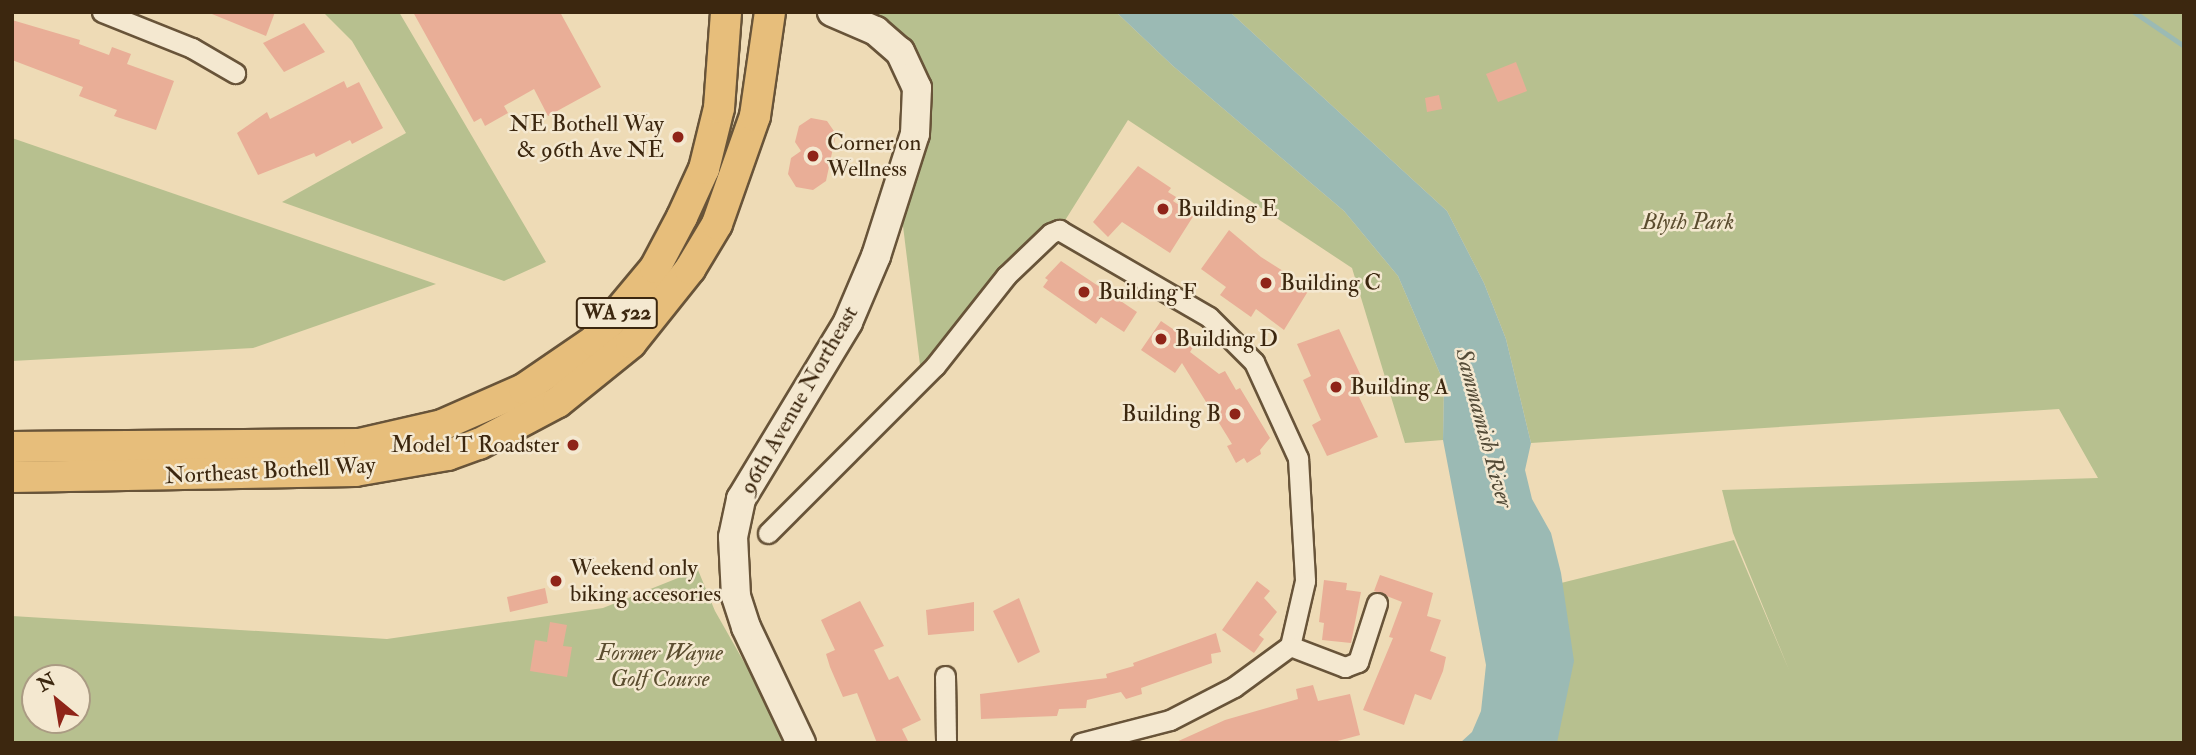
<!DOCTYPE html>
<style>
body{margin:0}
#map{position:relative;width:2196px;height:755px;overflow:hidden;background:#eedbb6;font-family:"IM FELL Double Pica",serif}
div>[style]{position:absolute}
.green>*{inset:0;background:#b7c08f}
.water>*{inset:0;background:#9bbab4}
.stream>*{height:5px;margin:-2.5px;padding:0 2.5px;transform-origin:2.5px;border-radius:2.5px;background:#9bbab4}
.building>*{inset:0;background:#e9ae97}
.roads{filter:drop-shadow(2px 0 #685439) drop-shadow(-2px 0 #685439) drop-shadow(0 2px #685439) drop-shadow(0 -2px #685439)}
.minor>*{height:19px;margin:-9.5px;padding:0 9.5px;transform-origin:9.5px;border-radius:9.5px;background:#f4e8d0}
.secondary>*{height:28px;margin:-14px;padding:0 14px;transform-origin:14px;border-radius:14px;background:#f4e8d0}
.primary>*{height:30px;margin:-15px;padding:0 15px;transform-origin:15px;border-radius:15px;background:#e7be7b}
.dots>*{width:19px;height:19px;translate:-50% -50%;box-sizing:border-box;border:4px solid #f4e8d0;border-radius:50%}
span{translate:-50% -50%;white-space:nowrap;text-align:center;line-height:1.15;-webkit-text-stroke:5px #f4e8d0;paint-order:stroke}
.shield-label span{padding:2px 5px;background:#f4e8d0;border:2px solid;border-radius:5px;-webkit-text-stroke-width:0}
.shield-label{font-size:21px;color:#3c270f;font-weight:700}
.poi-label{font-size:23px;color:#3c270f}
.right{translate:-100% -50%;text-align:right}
.left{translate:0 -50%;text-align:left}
.park-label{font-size:23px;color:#5b4d2f;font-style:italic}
.street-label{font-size:23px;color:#3c270f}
.water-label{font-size:24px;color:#544c38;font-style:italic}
.frame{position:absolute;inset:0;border:14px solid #3c270f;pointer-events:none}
.north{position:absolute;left:21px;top:664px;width:70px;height:70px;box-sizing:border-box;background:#f4e8d0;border:2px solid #aa9b83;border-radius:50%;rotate:330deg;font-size:19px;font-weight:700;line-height:28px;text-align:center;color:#3c270f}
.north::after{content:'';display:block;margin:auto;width:24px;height:32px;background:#8f2418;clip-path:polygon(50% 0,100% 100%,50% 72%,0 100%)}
</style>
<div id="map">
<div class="green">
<i style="clip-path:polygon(323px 12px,399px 12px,546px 262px,504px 281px,282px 202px,406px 133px,352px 41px)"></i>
<i style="clip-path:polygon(832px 12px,1116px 12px,1173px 66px,1344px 211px,1398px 276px,1444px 383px,1443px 440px,1405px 443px,1352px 268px,1128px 120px,1059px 230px,921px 373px,898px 185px,915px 134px,900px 52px)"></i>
<i style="clip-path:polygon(1230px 12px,2184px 12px,2184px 743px,1486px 743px,1561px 583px,1734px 540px,1789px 670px,1733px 533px,1722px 490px,2098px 478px,2059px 409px,1531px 443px,1506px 339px,1484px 283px,1447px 211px)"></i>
<i style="clip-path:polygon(12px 138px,436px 284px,253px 348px,12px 361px)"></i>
<i style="clip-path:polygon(evenodd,698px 570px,715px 611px,790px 743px,12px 743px,12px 616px,387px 639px,603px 608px,698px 570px,35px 678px,77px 678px,77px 720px,35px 720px,35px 678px)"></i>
</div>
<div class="water">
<i style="clip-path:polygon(1116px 12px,1230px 12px,1447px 211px,1484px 283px,1506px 339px,1531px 443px,1525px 470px,1532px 499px,1551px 533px,1561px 573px,1574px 661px,1557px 743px,1460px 743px,1472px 732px,1481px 711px,1486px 665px,1443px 440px,1444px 383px,1398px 276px,1344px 211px,1173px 66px)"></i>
</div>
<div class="stream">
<i style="left:2134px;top:12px;width:60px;rotate:34.2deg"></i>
</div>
<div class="building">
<i style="clip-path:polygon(207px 12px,275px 12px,266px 36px)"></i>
<i style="clip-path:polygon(413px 12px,560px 12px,601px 87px,548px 116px,534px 89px,504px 106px,508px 113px,485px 126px,481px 118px,474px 122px)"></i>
<i style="clip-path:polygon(12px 20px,80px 40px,79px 44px,109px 55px,112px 47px,131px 54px,127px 64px,174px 81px,156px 130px,114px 116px,117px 110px,79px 96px,83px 87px,12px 60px)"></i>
<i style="clip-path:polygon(304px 23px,325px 52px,284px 72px,263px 43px)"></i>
<i style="clip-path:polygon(1516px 62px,1527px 91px,1498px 102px,1486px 74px)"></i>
<i style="clip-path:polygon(344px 81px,347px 88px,359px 82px,383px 128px,352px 144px,350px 140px,316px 157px,314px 153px,258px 175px,237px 133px,267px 112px,270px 119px)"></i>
<i style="clip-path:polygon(1439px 95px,1442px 109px,1427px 112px,1425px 98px)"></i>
<i style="clip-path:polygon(811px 118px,827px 121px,836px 134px,826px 181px,813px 190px,796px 187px,788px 174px,791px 158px,801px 151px,795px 142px,799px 126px)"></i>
<i style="clip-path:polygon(1138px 166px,1171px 188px,1168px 192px,1176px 197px,1173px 201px,1194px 215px,1170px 253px,1122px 222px,1108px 237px,1093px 222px)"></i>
<i style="clip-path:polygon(1229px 230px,1261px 257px,1310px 288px,1284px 330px,1256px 309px,1251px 317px,1220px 295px,1226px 287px,1201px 269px)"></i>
<i style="clip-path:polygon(1061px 261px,1137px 312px,1124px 332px,1101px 317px,1096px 324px,1043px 287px,1048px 280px,1045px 278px)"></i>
<i style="clip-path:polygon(1161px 321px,1195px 344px,1190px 352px,1219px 374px,1225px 371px,1236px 390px,1240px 388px,1270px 438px,1260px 450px,1261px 454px,1247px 463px,1244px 458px,1236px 463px,1227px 446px,1232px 444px,1182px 363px,1175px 373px,1141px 350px)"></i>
<i style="clip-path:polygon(1339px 329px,1369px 393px,1359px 397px,1378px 437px,1327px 456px,1312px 425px,1321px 420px,1303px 380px,1311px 376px,1297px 344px)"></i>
<i style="clip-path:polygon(1380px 575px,1433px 593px,1427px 616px,1441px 620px,1430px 651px,1446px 657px,1443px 671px,1431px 700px,1415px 694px,1404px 725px,1363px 710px,1393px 638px,1389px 637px,1402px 602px,1374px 591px)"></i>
<i style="clip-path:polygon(1324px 580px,1347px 583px,1346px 590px,1361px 592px,1351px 643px,1322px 640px,1324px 623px,1319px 622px)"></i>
<i style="clip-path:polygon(1257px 581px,1270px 591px,1264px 598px,1277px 612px,1259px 635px,1264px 639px,1254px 653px,1222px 630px)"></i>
<i style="clip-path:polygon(545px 588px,548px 603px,510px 612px,507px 597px)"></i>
<i style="clip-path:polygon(1019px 598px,1040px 652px,1018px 663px,993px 611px)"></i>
<i style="clip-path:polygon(860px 601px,884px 646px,874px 650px,889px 680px,898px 676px,921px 720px,902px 729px,909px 743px,877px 743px,857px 693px,843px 697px,830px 667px,826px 654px,835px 650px,821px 620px)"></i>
<i style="clip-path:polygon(974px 602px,974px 631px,928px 635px,926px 610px)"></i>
<i style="clip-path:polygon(550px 622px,567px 625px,563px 646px,572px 647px,567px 677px,530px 671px,535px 640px,547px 642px)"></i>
<i style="clip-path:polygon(1216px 633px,1221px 652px,1211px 654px,1212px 663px,1141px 688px,1142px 694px,1126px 699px,1121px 692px,1087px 700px,1086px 708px,1059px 709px,1057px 716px,981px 719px,980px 694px,1107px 678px,1106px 674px,1134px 666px,1133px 663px)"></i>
<i style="clip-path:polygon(1313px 685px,1318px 701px,1350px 694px,1360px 735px,1330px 743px,1174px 743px,1225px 720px,1298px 699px,1296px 689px)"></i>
</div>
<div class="roads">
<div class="minor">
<i style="left:102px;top:12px;width:97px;rotate:21.8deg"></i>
<i style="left:192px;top:48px;width:50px;rotate:30.2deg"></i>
<i style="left:768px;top:533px;width:236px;rotate:-45deg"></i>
<i style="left:935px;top:366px;width:115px;rotate:-51.7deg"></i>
<i style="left:1006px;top:276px;width:62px;rotate:-43.7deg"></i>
<i style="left:1051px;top:233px;width:9px;rotate:-21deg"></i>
<i style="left:1059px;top:230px;width:173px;rotate:30.1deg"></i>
<i style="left:1209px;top:317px;width:64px;rotate:45deg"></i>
<i style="left:1254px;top:362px;width:106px;rotate:65.4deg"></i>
<i style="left:1298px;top:458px;width:123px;rotate:86.7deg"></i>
<i style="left:1305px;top:581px;width:67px;rotate:103deg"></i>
<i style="left:1290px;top:646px;width:69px;rotate:143.8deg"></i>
<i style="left:1234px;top:687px;width:72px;rotate:152.7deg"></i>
<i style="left:1170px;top:720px;width:92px;rotate:165.5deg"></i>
<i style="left:1290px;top:646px;width:59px;rotate:20.9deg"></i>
<i style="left:1345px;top:667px;width:14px;rotate:-21deg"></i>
<i style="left:1358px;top:662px;width:62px;rotate:-72.1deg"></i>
<i style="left:945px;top:676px;width:67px;rotate:89.1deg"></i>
</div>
<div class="secondary">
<i style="left:801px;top:743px;width:128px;rotate:-115.4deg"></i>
<i style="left:746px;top:627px;width:33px;rotate:-108deg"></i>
<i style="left:736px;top:596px;width:59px;rotate:-92.9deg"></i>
<i style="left:733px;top:537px;width:39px;rotate:-78deg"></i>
<i style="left:741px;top:499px;width:207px;rotate:-58.8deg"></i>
<i style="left:848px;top:322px;width:72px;rotate:-67deg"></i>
<i style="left:876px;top:256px;width:128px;rotate:-72.3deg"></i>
<i style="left:915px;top:134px;width:46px;rotate:-87.5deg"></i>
<i style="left:917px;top:88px;width:40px;rotate:-115deg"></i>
<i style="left:900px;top:52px;width:32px;rotate:-139deg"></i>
<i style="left:876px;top:31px;width:48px;rotate:-156.6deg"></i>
</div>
<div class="primary">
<i style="left:12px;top:447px;width:347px;rotate:-0.5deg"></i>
<i style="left:359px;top:444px;width:85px;rotate:-12.9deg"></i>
<i style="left:442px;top:425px;width:90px;rotate:-23.7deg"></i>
<i style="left:524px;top:389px;width:85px;rotate:-34.4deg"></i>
<i style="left:594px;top:341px;width:95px;rotate:-50.1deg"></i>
<i style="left:655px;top:268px;width:58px;rotate:-62.1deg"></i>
<i style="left:682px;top:217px;width:53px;rotate:-65.4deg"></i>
<i style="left:704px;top:169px;width:63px;rotate:-76.2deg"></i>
<i style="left:719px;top:108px;width:96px;rotate:-85.8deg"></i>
<i style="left:12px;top:477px;width:343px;rotate:-1deg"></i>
<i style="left:355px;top:471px;width:94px;rotate:-9.8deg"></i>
<i style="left:448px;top:455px;width:33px;rotate:-20deg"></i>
<i style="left:479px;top:444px;width:89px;rotate:-28deg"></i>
<i style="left:558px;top:402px;width:94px;rotate:-38.9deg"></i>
<i style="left:631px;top:343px;width:95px;rotate:-51.4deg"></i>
<i style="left:690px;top:269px;width:52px;rotate:-59deg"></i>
<i style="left:717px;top:224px;width:114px;rotate:-70.6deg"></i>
<i style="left:755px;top:116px;width:105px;rotate:-81.8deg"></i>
</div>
</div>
<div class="dots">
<i style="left:678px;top:137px;background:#8f2418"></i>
<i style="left:813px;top:156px;background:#8f2418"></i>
<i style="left:1163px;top:209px;background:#8f2418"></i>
<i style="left:1266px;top:283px;background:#8f2418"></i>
<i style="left:1084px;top:292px;background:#8f2418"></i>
<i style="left:1161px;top:339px;background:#8f2418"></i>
<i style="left:1336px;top:387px;background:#8f2418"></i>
<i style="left:1235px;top:414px;background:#8f2418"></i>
<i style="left:573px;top:445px;background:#8f2418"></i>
<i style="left:556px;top:581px;background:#8f2418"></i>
</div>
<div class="shield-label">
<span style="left:617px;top:313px">WA 522</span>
</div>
<div class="poi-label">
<span class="right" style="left:664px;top:137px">NE Bothell Way<br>&amp; 96th Ave NE</span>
<span class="left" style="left:827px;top:156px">Corner on<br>Wellness</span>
<span class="left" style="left:1177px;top:209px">Building E</span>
<span class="left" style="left:1280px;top:283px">Building C</span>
<span class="left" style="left:1098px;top:292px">Building F</span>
<span class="left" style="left:1175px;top:339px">Building D</span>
<span class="left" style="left:1350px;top:387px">Building A</span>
<span class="right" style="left:1221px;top:414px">Building B</span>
<span class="right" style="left:559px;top:445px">Model T Roadster</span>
<span class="left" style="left:570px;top:581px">Weekend only<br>biking accesories</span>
</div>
<div class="park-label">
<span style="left:1688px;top:222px">Blyth Park</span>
<span style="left:660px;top:666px">Former Wayne<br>Golf Course</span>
</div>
<div class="street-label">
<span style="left:799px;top:400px;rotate:-60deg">96th Avenue Northeast</span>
<span style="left:270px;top:471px;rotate:-3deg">Northeast Bothell Way</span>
</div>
<div class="water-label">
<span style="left:1484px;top:428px;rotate:75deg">Sammamish River</span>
</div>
<div class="frame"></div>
<div class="north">N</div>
</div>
